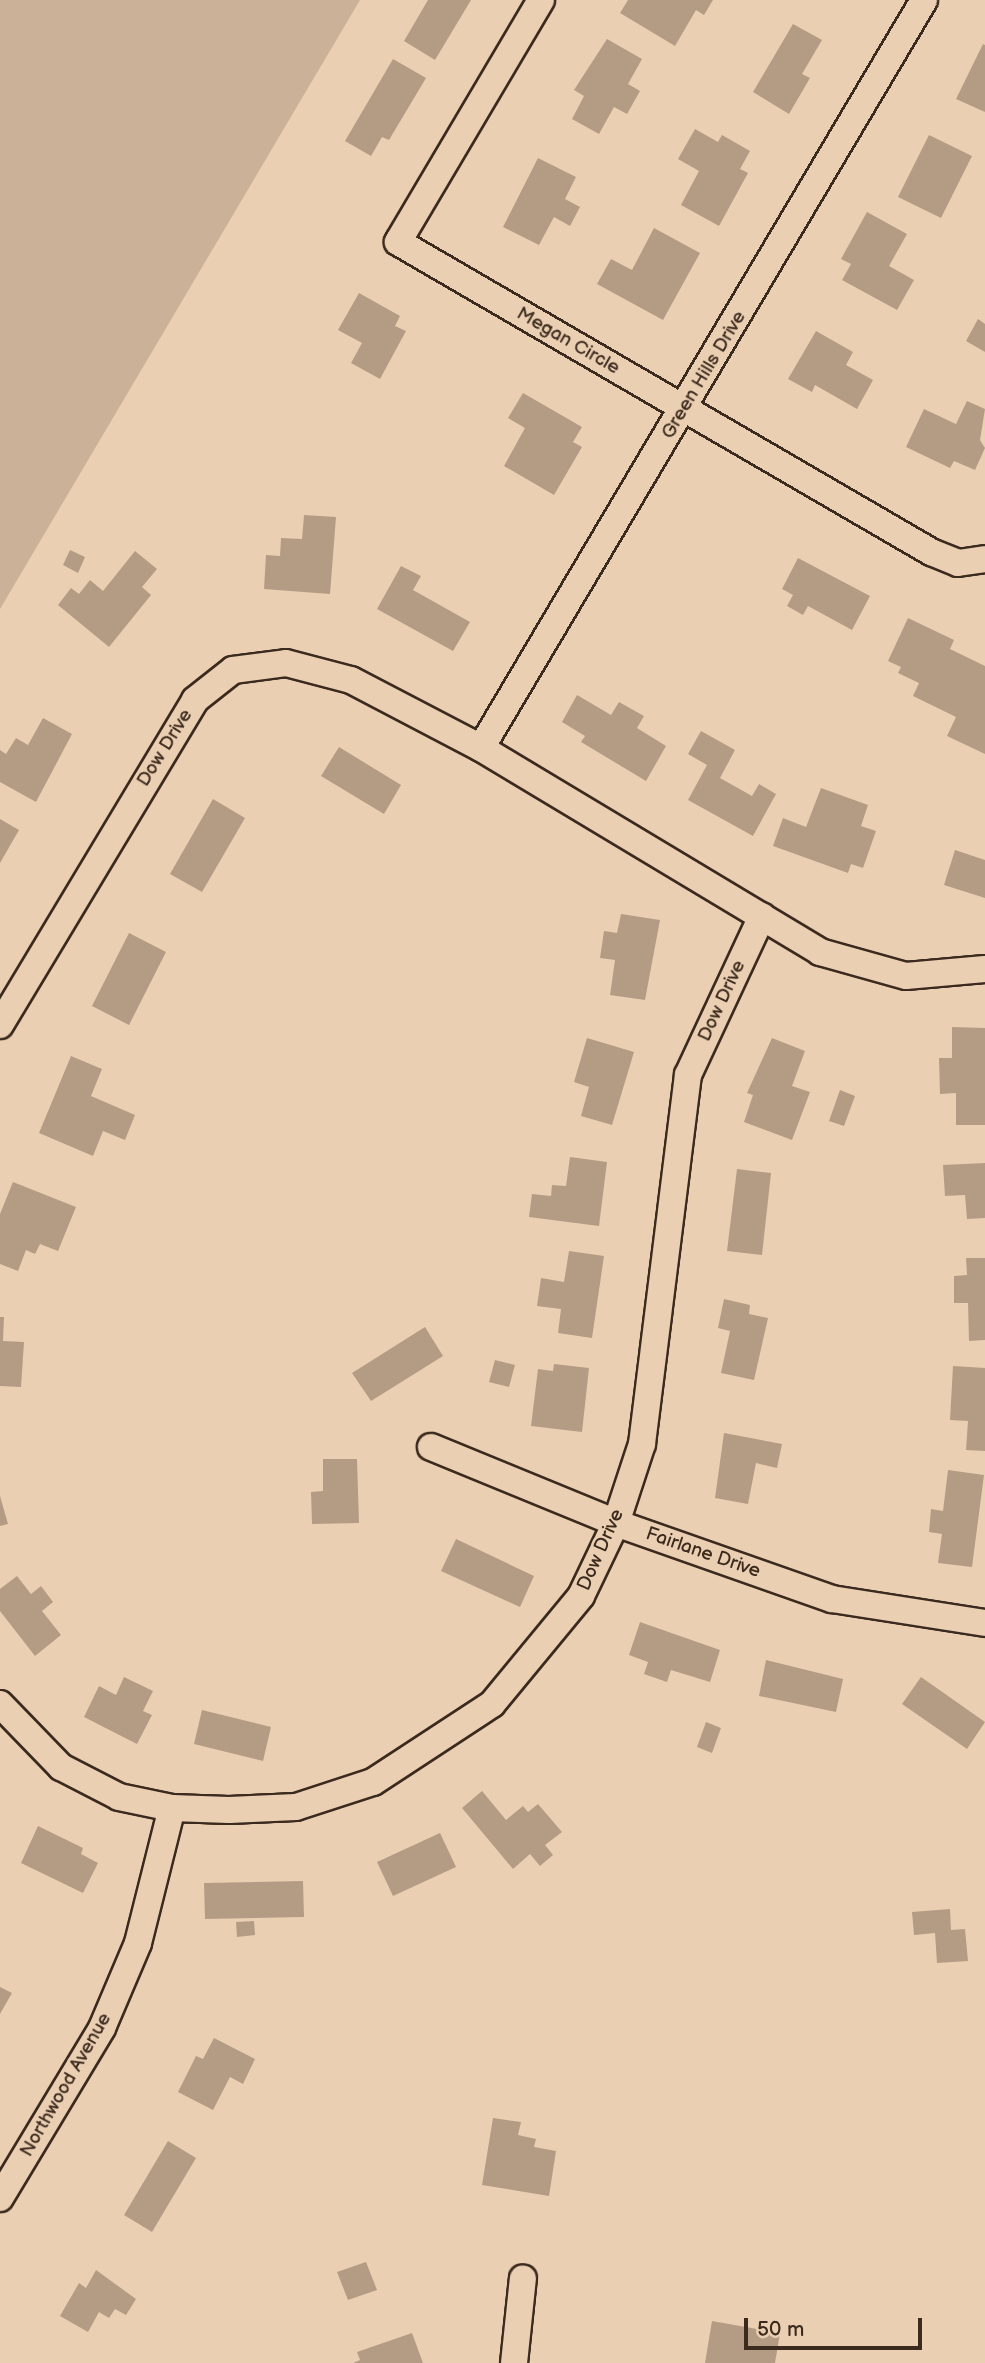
<!DOCTYPE html>
<style>
body{margin:0}
#map{position:relative;width:985px;height:2363px;overflow:hidden;background:#ebcfb2;font-family:"Balsamiq Sans",sans-serif}
div>[style]{position:absolute}
.green>*{inset:0;background:#cbb197}
.building>*{inset:0;background:#b49c84}
.roads{filter:drop-shadow(2px 0 #3b2a1e) drop-shadow(-2px 0 #3b2a1e) drop-shadow(0 2px #3b2a1e) drop-shadow(0 -2px #3b2a1e)}
.minor>*{height:26px;margin:-13px;padding:0 13px;transform-origin:13px;border-radius:13px;background:#ebcfb2}
span{translate:-50% -50%;white-space:nowrap;text-align:center;line-height:1.15;-webkit-text-stroke:5px #ebcfb2;paint-order:stroke}
.street-label{font-size:19px;color:#3b2a1e}
.scale{position:absolute;left:744px;top:2318px;width:178px;height:32px;box-sizing:border-box;border:4px solid #3b2a1e;border-top:0;padding-left:9px;font-size:21px;line-height:24px;white-space:nowrap;color:#3b2a1e;-webkit-text-stroke:5px #ebcfb2;paint-order:stroke}
</style>
<div id="map">
<div class="green">
<i style="clip-path:polygon(0 0,360px 0,0 609px)"></i>
</div>
<div class="building">
<i style="clip-path:polygon(428px 0,471px 0,435px 60px,404px 41px)"></i>
<i style="clip-path:polygon(628px 0,713px 0,704px 15px,696px 10px,675px 46px,620px 13px)"></i>
<i style="clip-path:polygon(793px 24px,822px 40px,802px 74px,810px 78px,789px 114px,753px 92px)"></i>
<i style="clip-path:polygon(607px 39px,642px 59px,628px 84px,640px 91px,627px 114px,614px 107px,599px 134px,572px 119px,584px 96px,574px 90px)"></i>
<i style="clip-path:polygon(983px 44px,985px 45px,985px 112px,956px 99px)"></i>
<i style="clip-path:polygon(393px 59px,426px 78px,389px 140px,382px 137px,371px 156px,345px 141px)"></i>
<i style="clip-path:polygon(695px 129px,718px 142px,722px 135px,750px 151px,740px 169px,748px 173px,719px 226px,681px 205px,699px 171px,678px 159px)"></i>
<i style="clip-path:polygon(929px 135px,972px 156px,941px 218px,898px 197px)"></i>
<i style="clip-path:polygon(538px 158px,576px 177px,565px 199px,580px 207px,570px 226px,554px 217px,539px 245px,503px 227px)"></i>
<i style="clip-path:polygon(867px 212px,907px 234px,889px 266px,914px 280px,897px 310px,842px 280px,851px 264px,841px 259px)"></i>
<i style="clip-path:polygon(654px 228px,700px 253px,663px 320px,597px 284px,611px 259px,632px 270px)"></i>
<i style="clip-path:polygon(359px 293px,400px 316px,395px 326px,406px 331px,380px 379px,351px 363px,362px 343px,338px 330px)"></i>
<i style="clip-path:polygon(978px 319px,985px 324px,985px 352px,966px 341px)"></i>
<i style="clip-path:polygon(816px 331px,853px 352px,846px 365px,873px 380px,857px 409px,815px 385px,812px 392px,788px 379px)"></i>
<i style="clip-path:polygon(523px 393px,582px 427px,573px 442px,582px 447px,554px 495px,504px 466px,525px 428px,508px 418px)"></i>
<i style="clip-path:polygon(967px 401px,985px 409px,980px 440px,985px 448px,975px 470px,954px 461px,950px 468px,906px 447px,924px 409px,956px 424px)"></i>
<i style="clip-path:polygon(304px 515px,336px 517px,330px 594px,264px 589px,266px 555px,280px 556px,281px 538px,302px 539px)"></i>
<i style="clip-path:polygon(70px 550px,85px 557px,78px 573px,63px 565px)"></i>
<i style="clip-path:polygon(135px 551px,157px 569px,142px 587px,151px 595px,109px 647px,58px 605px,71px 588px,79px 594px,90px 580px,103px 591px)"></i>
<i style="clip-path:polygon(798px 558px,870px 596px,852px 630px,808px 606px,803px 615px,787px 606px,793px 595px,782px 589px)"></i>
<i style="clip-path:polygon(401px 566px,421px 576px,413px 590px,470px 622px,453px 651px,377px 609px)"></i>
<i style="clip-path:polygon(908px 618px,954px 640px,950px 649px,985px 666px,985px 754px,947px 736px,956px 717px,913px 696px,919px 683px,898px 673px,901px 667px,888px 661px)"></i>
<i style="clip-path:polygon(577px 695px,611px 715px,619px 702px,644px 716px,637px 728px,666px 746px,646px 781px,581px 742px,585px 736px,562px 722px)"></i>
<i style="clip-path:polygon(43px 718px,72px 734px,36px 802px,0 782px,0 750px,6px 754px,16px 738px,28px 745px)"></i>
<i style="clip-path:polygon(701px 731px,735px 750px,720px 778px,752px 796px,759px 784px,776px 794px,753px 836px,688px 800px,707px 765px,688px 754px)"></i>
<i style="clip-path:polygon(339px 747px,401px 785px,384px 814px,321px 776px)"></i>
<i style="clip-path:polygon(821px 788px,868px 805px,861px 826px,876px 831px,863px 868px,851px 864px,848px 873px,773px 846px,783px 818px,806px 827px)"></i>
<i style="clip-path:polygon(213px 799px,245px 818px,202px 892px,170px 874px)"></i>
<i style="clip-path:polygon(0 819px,19px 830px,0 863px)"></i>
<i style="clip-path:polygon(955px 850px,985px 860px,985px 898px,944px 885px)"></i>
<i style="clip-path:polygon(621px 914px,660px 920px,645px 1000px,610px 995px,615px 960px,600px 958px,604px 931px,617px 933px)"></i>
<i style="clip-path:polygon(129px 933px,166px 952px,129px 1025px,92px 1006px)"></i>
<i style="clip-path:polygon(952px 1027px,985px 1028px,985px 1125px,956px 1125px,956px 1093px,940px 1094px,939px 1058px,952px 1058px)"></i>
<i style="clip-path:polygon(587px 1038px,634px 1052px,612px 1125px,581px 1116px,589px 1087px,574px 1082px)"></i>
<i style="clip-path:polygon(772px 1038px,805px 1051px,792px 1086px,810px 1092px,792px 1140px,744px 1122px,753px 1095px,747px 1093px)"></i>
<i style="clip-path:polygon(71px 1056px,102px 1069px,91px 1096px,135px 1115px,125px 1140px,103px 1131px,93px 1156px,39px 1133px)"></i>
<i style="clip-path:polygon(840px 1090px,855px 1096px,844px 1126px,829px 1121px)"></i>
<i style="clip-path:polygon(570px 1157px,607px 1162px,599px 1226px,529px 1217px,532px 1194px,551px 1196px,552px 1185px,566px 1186px)"></i>
<i style="clip-path:polygon(985px 1163px,985px 1218px,967px 1219px,965px 1195px,945px 1196px,943px 1165px)"></i>
<i style="clip-path:polygon(737px 1169px,771px 1173px,762px 1255px,727px 1251px)"></i>
<i style="clip-path:polygon(13px 1182px,76px 1207px,58px 1251px,40px 1244px,35px 1254px,26px 1250px,18px 1271px,0 1264px,0 1214px)"></i>
<i style="clip-path:polygon(569px 1251px,604px 1256px,592px 1338px,558px 1333px,561px 1309px,537px 1306px,541px 1278px,564px 1282px)"></i>
<i style="clip-path:polygon(966px 1258px,985px 1258px,985px 1340px,969px 1341px,968px 1303px,954px 1303px,954px 1276px,967px 1275px)"></i>
<i style="clip-path:polygon(724px 1299px,750px 1305px,749px 1314px,768px 1318px,754px 1380px,721px 1373px,730px 1331px,718px 1328px)"></i>
<i style="clip-path:polygon(0 1317px,4px 1317px,3px 1341px,24px 1342px,21px 1387px,0 1386px)"></i>
<i style="clip-path:polygon(425px 1327px,443px 1356px,371px 1401px,352px 1373px)"></i>
<i style="clip-path:polygon(495px 1360px,515px 1365px,509px 1387px,489px 1382px)"></i>
<i style="clip-path:polygon(554px 1364px,589px 1368px,582px 1432px,531px 1426px,538px 1369px,553px 1371px)"></i>
<i style="clip-path:polygon(953px 1366px,985px 1368px,985px 1451px,966px 1450px,968px 1421px,950px 1420px)"></i>
<i style="clip-path:polygon(724px 1433px,782px 1444px,777px 1468px,756px 1463px,748px 1504px,715px 1498px)"></i>
<i style="clip-path:polygon(323px 1459px,357px 1459px,359px 1523px,312px 1524px,311px 1492px,323px 1491px)"></i>
<i style="clip-path:polygon(948px 1470px,984px 1475px,972px 1567px,938px 1563px,942px 1534px,929px 1532px,931px 1509px,943px 1511px)"></i>
<i style="clip-path:polygon(0 1496px,8px 1524px,0 1526px)"></i>
<i style="clip-path:polygon(456px 1539px,534px 1576px,520px 1607px,441px 1571px)"></i>
<i style="clip-path:polygon(17px 1576px,31px 1594px,41px 1586px,53px 1602px,42px 1611px,61px 1635px,35px 1656px,0 1611px,0 1589px)"></i>
<i style="clip-path:polygon(640px 1622px,720px 1650px,710px 1682px,671px 1670px,667px 1682px,644px 1674px,648px 1662px,629px 1655px)"></i>
<i style="clip-path:polygon(766px 1660px,843px 1679px,836px 1712px,759px 1696px)"></i>
<i style="clip-path:polygon(124px 1677px,153px 1691px,143px 1711px,152px 1715px,137px 1744px,84px 1717px,99px 1686px,116px 1695px)"></i>
<i style="clip-path:polygon(921px 1677px,985px 1722px,967px 1749px,902px 1704px)"></i>
<i style="clip-path:polygon(202px 1710px,271px 1727px,263px 1761px,194px 1744px)"></i>
<i style="clip-path:polygon(706px 1722px,721px 1728px,712px 1753px,697px 1747px)"></i>
<i style="clip-path:polygon(482px 1791px,506px 1820px,523px 1806px,528px 1812px,538px 1804px,562px 1832px,545px 1845px,553px 1855px,540px 1866px,530px 1854px,513px 1869px,462px 1808px)"></i>
<i style="clip-path:polygon(38px 1826px,83px 1848px,81px 1854px,98px 1863px,83px 1893px,21px 1863px)"></i>
<i style="clip-path:polygon(440px 1833px,456px 1867px,393px 1896px,377px 1862px)"></i>
<i style="clip-path:polygon(303px 1881px,304px 1917px,205px 1919px,204px 1883px)"></i>
<i style="clip-path:polygon(950px 1909px,951px 1930px,965px 1929px,968px 1961px,937px 1963px,935px 1933px,914px 1935px,912px 1912px)"></i>
<i style="clip-path:polygon(254px 1921px,255px 1935px,237px 1937px,236px 1922px)"></i>
<i style="clip-path:polygon(0 1987px,12px 1993px,0 2014px)"></i>
<i style="clip-path:polygon(214px 2038px,255px 2059px,243px 2084px,230px 2077px,213px 2110px,178px 2092px,196px 2056px,203px 2059px)"></i>
<i style="clip-path:polygon(493px 2118px,521px 2122px,518px 2135px,536px 2139px,534px 2147px,556px 2151px,549px 2196px,482px 2185px)"></i>
<i style="clip-path:polygon(168px 2141px,196px 2158px,152px 2232px,124px 2215px)"></i>
<i style="clip-path:polygon(366px 2262px,377px 2290px,348px 2300px,337px 2272px)"></i>
<i style="clip-path:polygon(96px 2270px,136px 2299px,126px 2315px,115px 2309px,109px 2318px,99px 2312px,88px 2332px,60px 2316px,79px 2283px,86px 2288px)"></i>
<i style="clip-path:polygon(712px 2321px,780px 2333px,775px 2363px,705px 2363px)"></i>
<i style="clip-path:polygon(412px 2333px,423px 2363px,353px 2363px,360px 2360px,357px 2352px)"></i>
</div>
<div class="roads">
<div class="minor">
<i style="left:541px;top:0;width:281px;rotate:120.6deg"></i>
<i style="left:398px;top:242px;width:617px;rotate:30.18deg"></i>
<i style="left:931px;top:552px;width:29px;rotate:22deg"></i>
<i style="left:958px;top:563px;width:27px;rotate:-8deg"></i>
<i style="left:481px;top:748px;width:869px;rotate:-59.36deg"></i>
<i style="left:0;top:1025px;width:379px;rotate:-59deg"></i>
<i style="left:195px;top:700px;width:48px;rotate:-38.3deg"></i>
<i style="left:233px;top:670px;width:53px;rotate:-7.5deg"></i>
<i style="left:286px;top:663px;width:67px;rotate:14.7deg"></i>
<i style="left:351px;top:680px;width:147px;rotate:27.6deg"></i>
<i style="left:481px;top:748px;width:396px;rotate:31deg"></i>
<i style="left:820px;top:952px;width:89px;rotate:15.6deg"></i>
<i style="left:906px;top:976px;width:79px;rotate:-5.1deg"></i>
<i style="left:431px;top:1447px;width:200px;rotate:22.3deg"></i>
<i style="left:616px;top:1523px;width:229px;rotate:19.4deg"></i>
<i style="left:832px;top:1599px;width:155px;rotate:8.9deg"></i>
<i style="left:0;top:1704px;width:88px;rotate:45.9deg"></i>
<i style="left:61px;top:1767px;width:65px;rotate:27.3deg"></i>
<i style="left:119px;top:1797px;width:54px;rotate:11.7deg"></i>
<i style="left:172px;top:1808px;width:57px;rotate:2deg"></i>
<i style="left:229px;top:1810px;width:67px;rotate:-2.6deg"></i>
<i style="left:296px;top:1807px;width:81px;rotate:-18deg"></i>
<i style="left:373px;top:1782px;width:142px;rotate:-33.2deg"></i>
<i style="left:492px;top:1704px;width:140px;rotate:-50.5deg"></i>
<i style="left:581px;top:1596px;width:81px;rotate:-64.4deg"></i>
<i style="left:616px;top:1523px;width:83px;rotate:-71.8deg"></i>
<i style="left:642px;top:1444px;width:372px;rotate:-82.9deg"></i>
<i style="left:688px;top:1075px;width:175px;rotate:-65deg"></i>
<i style="left:0;top:2198px;width:198px;rotate:-59deg"></i>
<i style="left:102px;top:2028px;width:92px;rotate:-67deg"></i>
<i style="left:138px;top:1943px;width:139px;rotate:-75.9deg"></i>
<i style="left:514px;top:2363px;width:85px;rotate:-84deg"></i>
</div>
</div>
<div class="street-label">
<span style="left:568px;top:341px;rotate:30deg">Megan Circle</span>
<span style="left:704px;top:375px;rotate:-59deg">Green Hills Drive</span>
<span style="left:165px;top:748px;rotate:-58deg">Dow Drive</span>
<span style="left:722px;top:1001px;rotate:-65deg">Dow Drive</span>
<span style="left:601px;top:1550px;rotate:-66deg">Dow Drive</span>
<span style="left:703px;top:1553px;rotate:19deg">Fairlane Drive</span>
<span style="left:66px;top:2085px;rotate:-60deg">Northwood Avenue</span>
</div>
<div class="scale">50 m</div>
</div>
